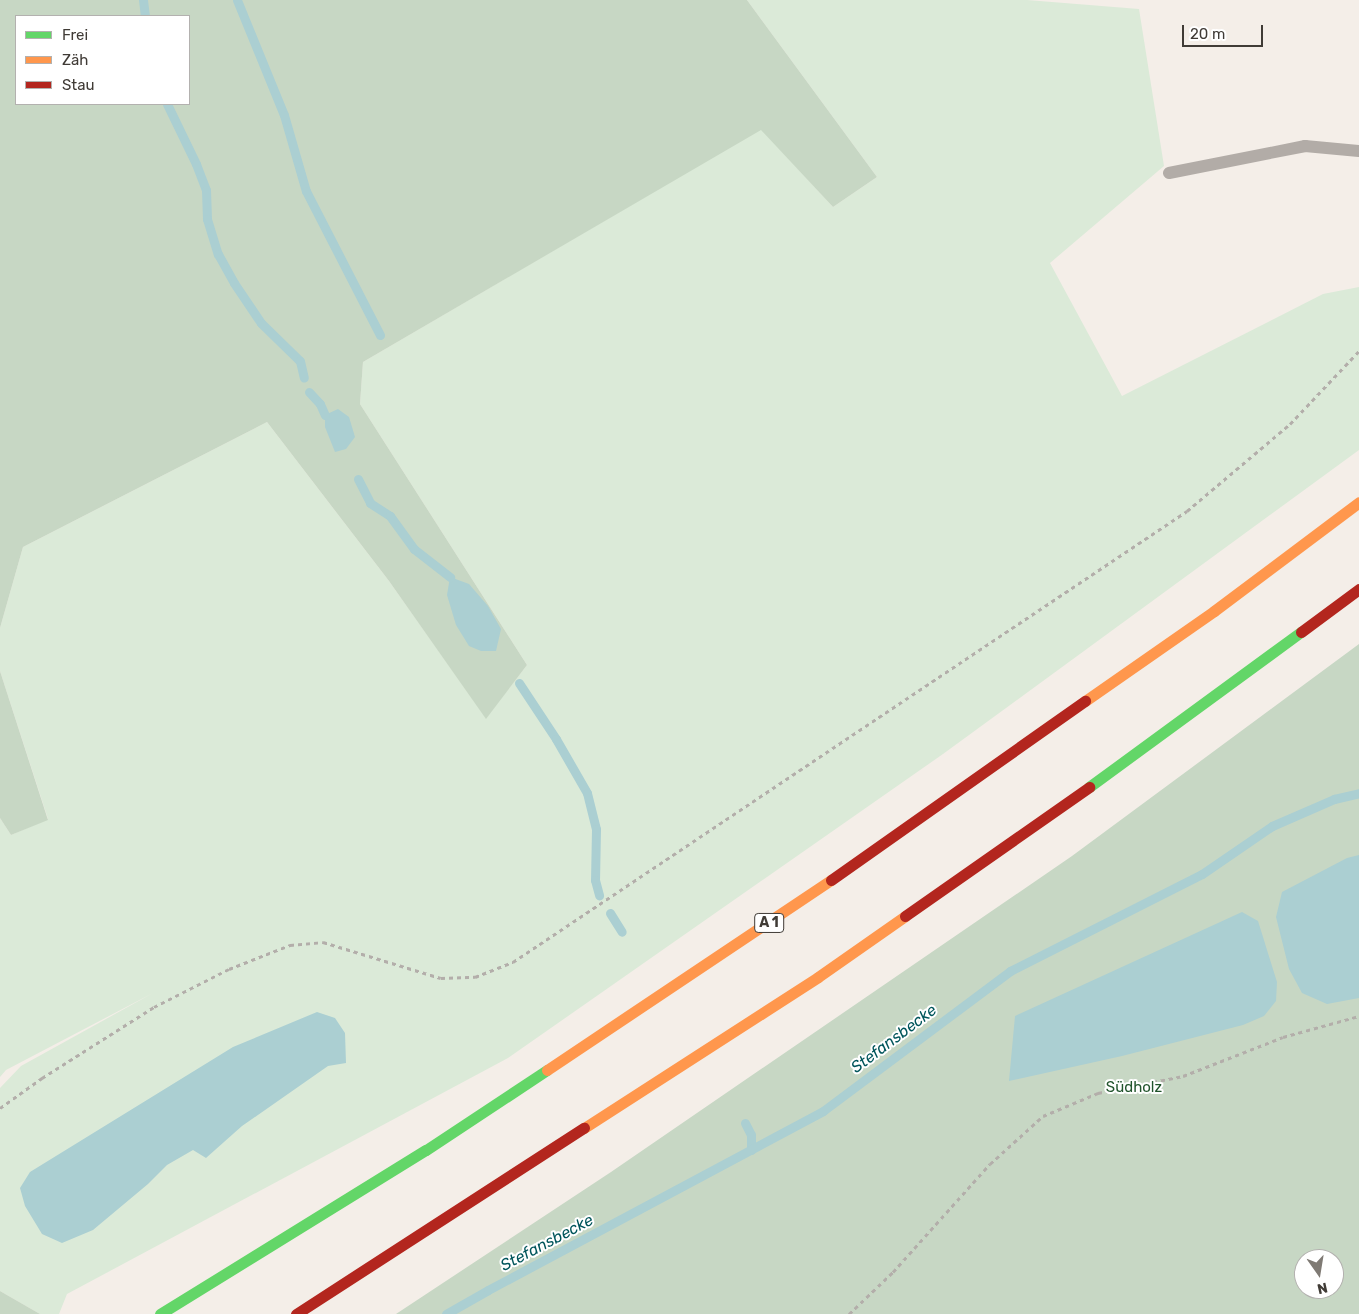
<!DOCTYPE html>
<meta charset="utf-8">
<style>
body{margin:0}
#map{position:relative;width:1359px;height:1314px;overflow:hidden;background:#f4eee8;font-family:Rubik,sans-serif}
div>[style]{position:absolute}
.green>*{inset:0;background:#dbead8}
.forest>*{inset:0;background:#c7d7c4}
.water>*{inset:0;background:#abcfd2}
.stream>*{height:9px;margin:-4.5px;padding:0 4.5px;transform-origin:4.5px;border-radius:4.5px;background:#abcfd2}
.path>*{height:3px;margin-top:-1.5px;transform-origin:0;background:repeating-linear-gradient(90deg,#b3aeaa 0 4px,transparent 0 8px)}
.lane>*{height:12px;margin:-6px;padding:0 6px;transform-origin:6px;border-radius:6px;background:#b2aca7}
.fast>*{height:11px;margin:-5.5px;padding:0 5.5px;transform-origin:5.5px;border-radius:5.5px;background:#63d668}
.slow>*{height:11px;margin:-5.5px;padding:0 5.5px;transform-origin:5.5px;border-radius:5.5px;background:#ff974d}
.jam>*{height:11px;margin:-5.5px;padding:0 5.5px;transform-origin:5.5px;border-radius:5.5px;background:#b3261e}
span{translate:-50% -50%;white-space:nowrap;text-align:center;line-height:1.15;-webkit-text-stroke:4px #fff;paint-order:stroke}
.shield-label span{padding:1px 4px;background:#fff;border:1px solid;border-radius:4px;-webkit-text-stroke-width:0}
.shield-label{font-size:14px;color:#403b36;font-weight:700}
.park-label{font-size:15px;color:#21542c}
.water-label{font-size:16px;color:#00555b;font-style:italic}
.legend{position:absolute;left:15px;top:15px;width:175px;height:90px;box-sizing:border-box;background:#fff;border:1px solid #b3b1af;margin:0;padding:6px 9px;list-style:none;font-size:15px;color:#403b36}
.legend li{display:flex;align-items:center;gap:10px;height:25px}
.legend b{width:25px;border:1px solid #b3b1af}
.north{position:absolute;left:1294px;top:1249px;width:50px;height:50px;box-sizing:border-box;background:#fff;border:1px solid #b3b1af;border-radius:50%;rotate:167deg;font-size:14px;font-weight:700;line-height:20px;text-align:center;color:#403b36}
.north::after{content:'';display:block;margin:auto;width:18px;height:22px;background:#7f7a74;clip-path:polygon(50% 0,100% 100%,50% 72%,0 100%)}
.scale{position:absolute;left:1182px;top:25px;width:81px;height:22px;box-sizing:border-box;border:2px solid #403b36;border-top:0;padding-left:6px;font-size:15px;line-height:18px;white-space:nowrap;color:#403b36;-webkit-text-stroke:4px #fff;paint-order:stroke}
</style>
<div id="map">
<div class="green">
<i style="clip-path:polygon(747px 0,1027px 0,1139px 9px,1164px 166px,1050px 263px,1122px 396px,1323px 294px,1359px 287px,1359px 450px,943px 754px,508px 1058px,67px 1294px,59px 1314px,40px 1314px,0 1291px,0 1088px,21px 1066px,153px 993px,6px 1070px,0 1077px,0 818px,11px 835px,48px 819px,0 671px,0 628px,23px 547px,267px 422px,389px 581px,486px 718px,527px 665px,360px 404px,363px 362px,761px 129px,833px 207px,877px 177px)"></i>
</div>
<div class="forest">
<i style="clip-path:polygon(evenodd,0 0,747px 0,877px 177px,833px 207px,761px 130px,363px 362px,360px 404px,527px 665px,486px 719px,389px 581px,267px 422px,23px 547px,0 628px,0 0,16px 16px,189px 16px,189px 104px,16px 104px,16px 16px)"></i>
<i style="clip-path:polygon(evenodd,1359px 644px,1359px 1314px,396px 1314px,611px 1172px,1072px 856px,1359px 644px,1304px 1259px,1334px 1259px,1334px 1289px,1304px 1289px,1304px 1259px)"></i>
<i style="clip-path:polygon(0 671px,48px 820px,11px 835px,0 818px)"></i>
<i style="clip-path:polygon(0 1291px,40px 1314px,0 1314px)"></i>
</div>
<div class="water">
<i style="clip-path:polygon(338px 409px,349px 417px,355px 437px,346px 449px,335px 452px,325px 427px,325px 415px)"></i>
<i style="clip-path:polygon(450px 577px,469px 584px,488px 606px,501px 629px,496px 651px,481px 651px,469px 646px,456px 625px,447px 595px)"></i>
<i style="clip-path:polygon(1359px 855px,1359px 998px,1327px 1004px,1302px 993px,1289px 969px,1276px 917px,1282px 892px,1347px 858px)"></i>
<i style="clip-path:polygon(1242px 912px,1258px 921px,1277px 982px,1276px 1001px,1264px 1016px,1243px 1025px,1122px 1056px,1009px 1081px,1015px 1016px)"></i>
<i style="clip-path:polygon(317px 1012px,335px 1018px,345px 1033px,346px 1063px,328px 1066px,242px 1126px,206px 1158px,193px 1150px,167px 1165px,148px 1184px,93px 1230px,62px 1243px,42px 1234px,25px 1206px,20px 1188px,30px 1172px,233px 1047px)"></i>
</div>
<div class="stream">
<i style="left:143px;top:0;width:16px;rotate:83deg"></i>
<i style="left:237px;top:0;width:124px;rotate:67.8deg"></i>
<i style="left:284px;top:115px;width:79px;rotate:73.9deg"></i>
<i style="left:306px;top:191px;width:162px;rotate:62.8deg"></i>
<i style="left:167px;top:104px;width:67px;rotate:64.2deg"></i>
<i style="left:196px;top:164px;width:28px;rotate:69deg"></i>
<i style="left:206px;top:190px;width:29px;rotate:88deg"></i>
<i style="left:207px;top:219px;width:37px;rotate:73deg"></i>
<i style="left:218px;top:254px;width:33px;rotate:61deg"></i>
<i style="left:234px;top:283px;width:48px;rotate:56deg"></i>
<i style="left:261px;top:323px;width:54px;rotate:44.3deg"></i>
<i style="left:300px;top:361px;width:17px;rotate:77deg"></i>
<i style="left:309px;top:392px;width:16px;rotate:47deg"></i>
<i style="left:320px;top:404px;width:12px;rotate:66deg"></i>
<i style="left:358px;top:479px;width:27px;rotate:63deg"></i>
<i style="left:370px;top:503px;width:24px;rotate:33deg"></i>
<i style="left:390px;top:516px;width:41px;rotate:54deg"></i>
<i style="left:414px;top:549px;width:46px;rotate:37.9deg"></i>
<i style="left:519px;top:683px;width:67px;rotate:56.5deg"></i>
<i style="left:556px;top:739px;width:62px;rotate:60.1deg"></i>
<i style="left:587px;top:793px;width:37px;rotate:76deg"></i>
<i style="left:596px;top:829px;width:51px;rotate:91.1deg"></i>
<i style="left:595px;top:880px;width:16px;rotate:75deg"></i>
<i style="left:610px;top:913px;width:22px;rotate:58deg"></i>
<i style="left:745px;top:1123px;width:13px;rotate:63deg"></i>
<i style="left:751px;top:1135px;width:15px;rotate:90deg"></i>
<i style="left:446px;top:1314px;width:48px;rotate:-29.7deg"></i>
<i style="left:488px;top:1290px;width:380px;rotate:-28.1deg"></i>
<i style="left:823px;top:1111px;width:234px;rotate:-36.8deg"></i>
<i style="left:1010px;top:971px;width:215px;rotate:-26.8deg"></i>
<i style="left:1202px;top:874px;width:85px;rotate:-34.4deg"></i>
<i style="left:1272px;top:826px;width:68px;rotate:-23.5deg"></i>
<i style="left:1334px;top:799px;width:26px;rotate:-13deg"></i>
</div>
<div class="path">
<i style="left:0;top:1108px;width:52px;rotate:-35.5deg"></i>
<i style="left:42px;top:1078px;width:133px;rotate:-32.4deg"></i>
<i style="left:154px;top:1007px;width:84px;rotate:-26.9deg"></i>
<i style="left:229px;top:969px;width:66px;rotate:-21.5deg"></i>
<i style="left:290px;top:945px;width:33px;rotate:-5deg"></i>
<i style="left:323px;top:942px;width:123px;rotate:17deg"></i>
<i style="left:441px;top:978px;width:34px;rotate:-2deg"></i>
<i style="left:475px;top:977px;width:41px;rotate:-21.5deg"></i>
<i style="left:513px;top:962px;width:811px;rotate:-33.79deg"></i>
<i style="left:1187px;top:511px;width:135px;rotate:-40.2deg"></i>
<i style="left:1290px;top:424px;width:100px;rotate:-46.6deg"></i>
<i style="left:849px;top:1314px;width:61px;rotate:-43.7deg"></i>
<i style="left:893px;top:1272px;width:145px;rotate:-48.1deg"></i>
<i style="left:990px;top:1164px;width:72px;rotate:-42.2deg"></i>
<i style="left:1043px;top:1116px;width:60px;rotate:-22.7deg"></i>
<i style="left:1098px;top:1093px;width:87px;rotate:-11.3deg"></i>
<i style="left:1183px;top:1076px;width:107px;rotate:-21.3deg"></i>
<i style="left:1283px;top:1037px;width:79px;rotate:-15.4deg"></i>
</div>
<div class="lane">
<i style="left:1169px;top:173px;width:139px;rotate:-11.2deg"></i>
<i style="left:1305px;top:146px;width:54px;rotate:5.3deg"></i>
</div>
<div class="fast">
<i style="left:1089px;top:787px;width:263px;rotate:-36.2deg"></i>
<i style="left:160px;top:1314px;width:312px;rotate:-31.7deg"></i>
<i style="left:426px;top:1150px;width:145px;rotate:-33.5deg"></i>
</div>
<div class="slow">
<i style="left:1085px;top:701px;width:157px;rotate:-34.9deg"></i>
<i style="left:1214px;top:611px;width:181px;rotate:-36.9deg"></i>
<i style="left:547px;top:1070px;width:342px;rotate:-33.8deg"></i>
<i style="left:584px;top:1128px;width:278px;rotate:-32.8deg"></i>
<i style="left:818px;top:977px;width:106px;rotate:-35deg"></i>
</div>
<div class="jam">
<i style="left:1301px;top:632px;width:72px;rotate:-36.6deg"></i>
<i style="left:831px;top:880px;width:311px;rotate:-35.2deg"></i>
<i style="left:905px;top:916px;width:225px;rotate:-35deg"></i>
<i style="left:296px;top:1314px;width:343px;rotate:-32.9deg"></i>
</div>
<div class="shield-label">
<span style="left:769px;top:923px">A 1</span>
</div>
<div class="park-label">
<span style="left:1134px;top:1088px">Südholz</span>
</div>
<div class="water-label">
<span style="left:894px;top:1039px;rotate:-37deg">Stefansbecke</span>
<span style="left:547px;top:1243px;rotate:-28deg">Stefansbecke</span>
</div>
<ul class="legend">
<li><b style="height:6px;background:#63d668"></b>Frei</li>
<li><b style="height:6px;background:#ff974d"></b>Zäh</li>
<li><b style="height:6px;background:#b3261e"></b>Stau</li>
</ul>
<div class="north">N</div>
<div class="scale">20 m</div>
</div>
